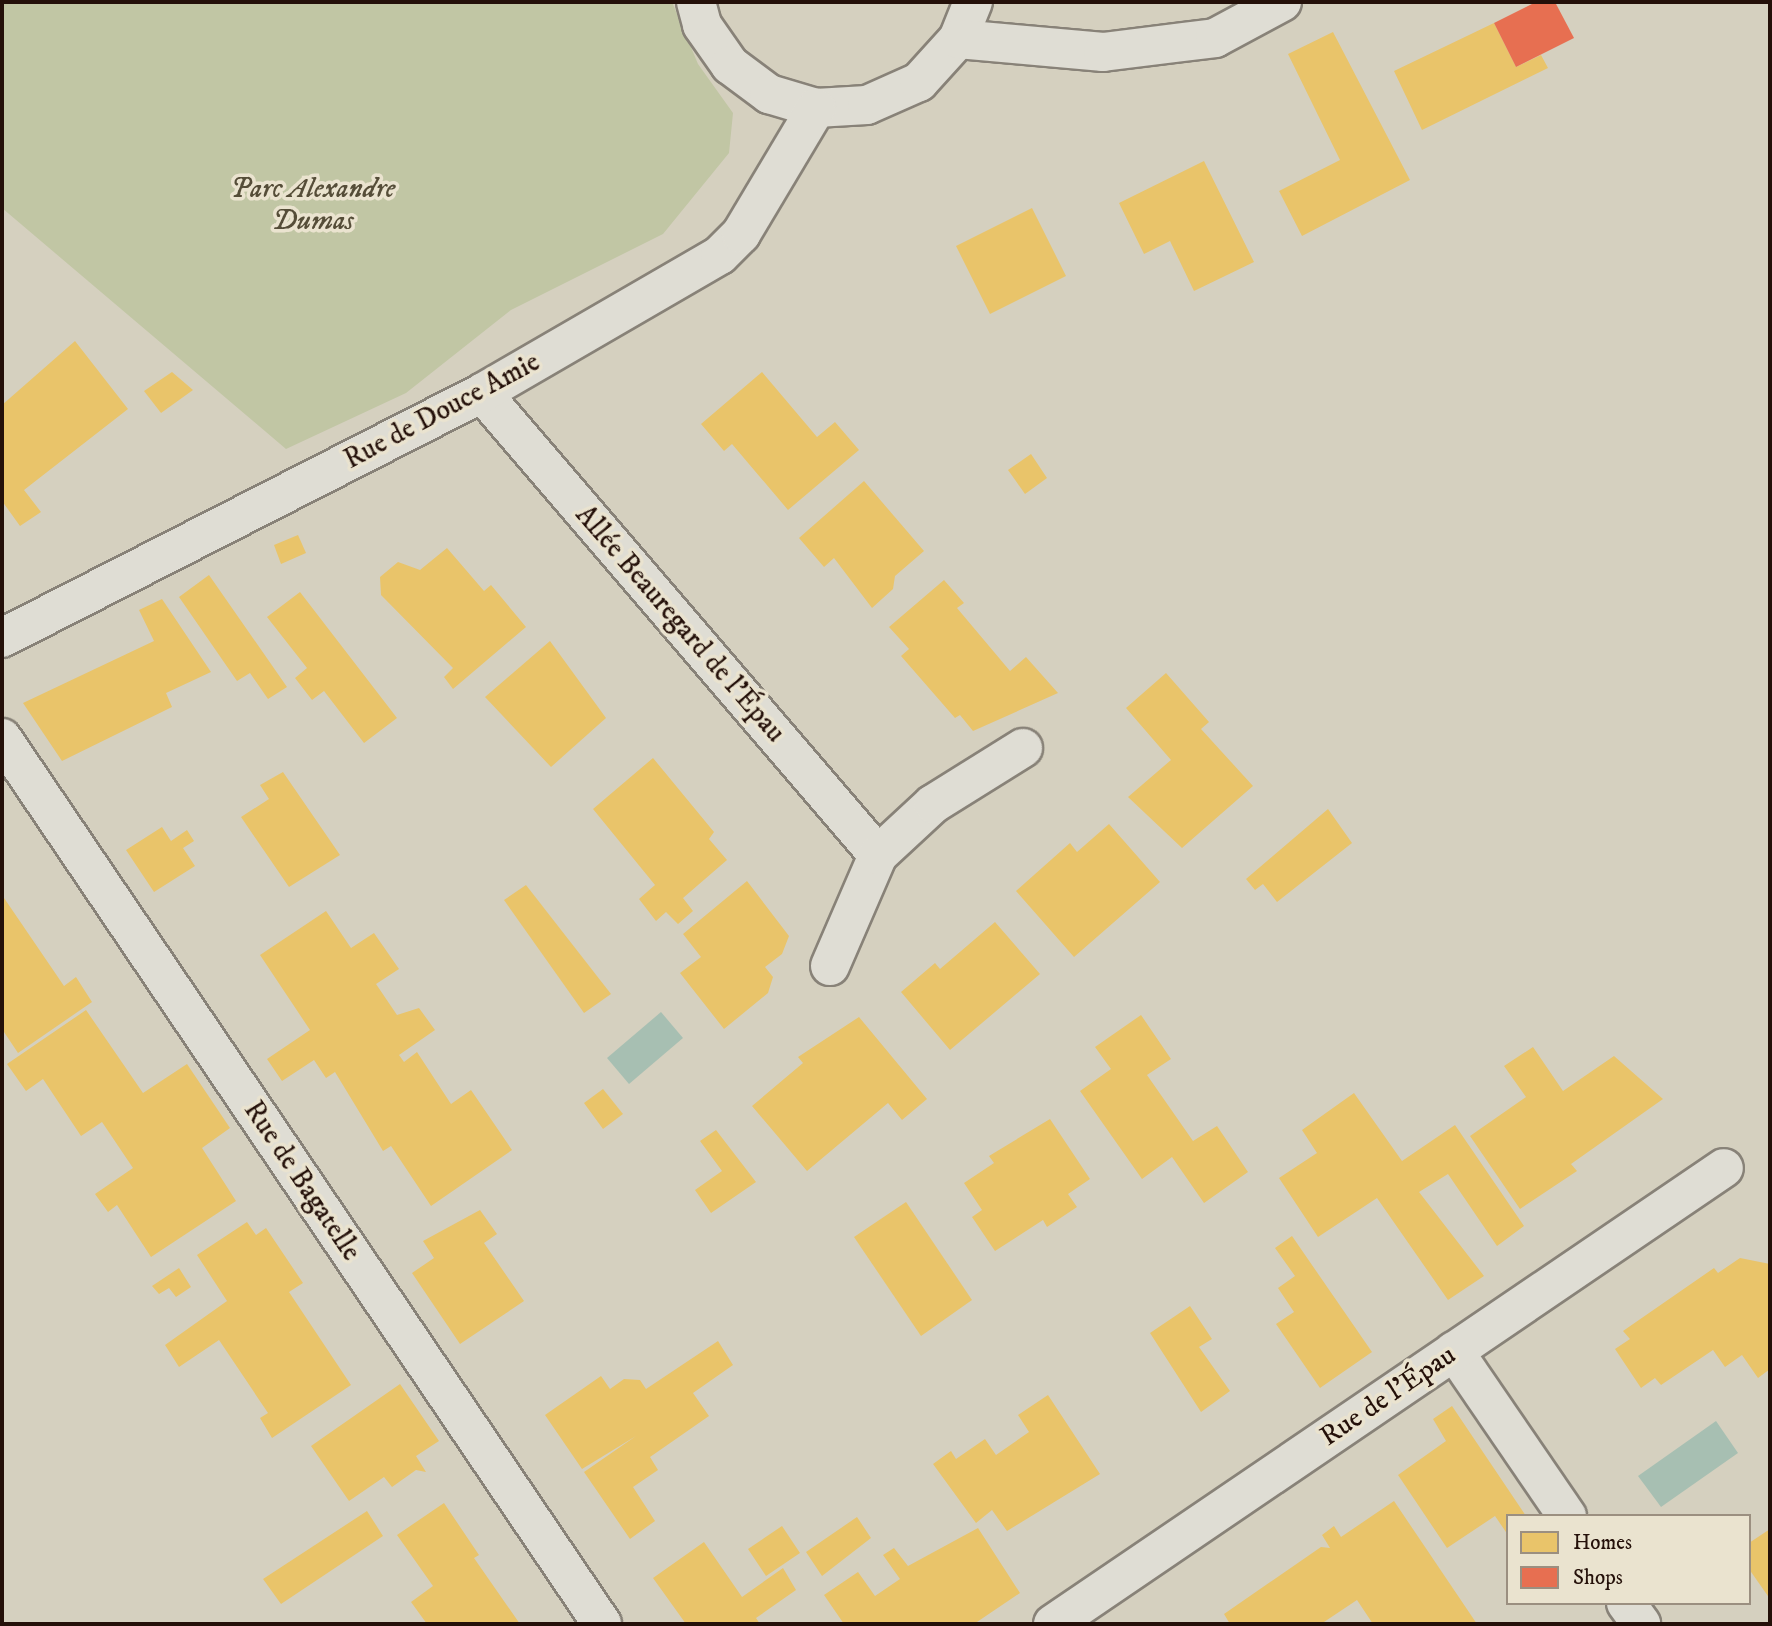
<!DOCTYPE html>
<meta charset="utf-8">
<style>
body{margin:0}
#map{position:relative;width:1772px;height:1626px;overflow:hidden;background:#d5d0bf;font-family:"IM FELL DW Pica",serif}
div>[style]{position:absolute}
.green>*{inset:0;background:#c1c6a4}
.water>*{inset:0;background:#a7bfb2}
.homes>*{inset:0;background:#e9c46a}
.shops>*{inset:0;background:#e76f51}
.roads{filter:drop-shadow(2px 0 #888278) drop-shadow(-2px 0 #888278) drop-shadow(0 2px #888278) drop-shadow(0 -2px #888278)}
.street>*{height:38px;margin:-19px;padding:0 19px;transform-origin:19px;border-radius:19px;background:#dfddd4}
span{translate:-50% -50%;white-space:nowrap;text-align:center;line-height:1.15;-webkit-text-stroke:7px #eae3cf;paint-order:stroke}
.park-label{font-size:28px;color:#554d38;font-style:italic}
.street-label{font-size:28px;color:#241009}
.frame{position:absolute;inset:0;border:4px solid #241009;pointer-events:none}
.legend{position:absolute;left:1506px;top:1514px;width:245px;height:91px;box-sizing:border-box;background:#eae3cf;border:2px solid #9b8f80;margin:0;padding:9px 12px;list-style:none;font-size:21px;color:#241009}
.legend li{display:flex;align-items:center;gap:14px;height:35px}
.legend b{width:35px;border:2px solid #9b8f80}
</style>
<div id="map">
<div class="green">
<i style="clip-path:polygon(2px 2px,672px 2px,698px 64px,733px 113px,729px 153px,663px 234px,511px 310px,406px 393px,286px 449px,2px 208px)"></i>
</div>
<div class="water">
<i style="clip-path:polygon(661px 1012px,683px 1038px,629px 1084px,607px 1058px)"></i>
<i style="clip-path:polygon(1716px 1421px,1738px 1453px,1661px 1507px,1638px 1476px)"></i>
</div>
<div class="homes">
<i style="clip-path:polygon(1494px 23px,1516px 67px,1541px 55px,1548px 68px,1422px 130px,1394px 71px)"></i>
<i style="clip-path:polygon(1333px 32px,1410px 180px,1302px 236px,1279px 191px,1340px 160px,1288px 54px)"></i>
<i style="clip-path:polygon(1204px 161px,1254px 262px,1194px 291px,1170px 241px,1144px 254px,1119px 203px)"></i>
<i style="clip-path:polygon(1032px 208px,1066px 276px,990px 314px,956px 246px)"></i>
<i style="clip-path:polygon(75px 341px,128px 409px,24px 490px,41px 512px,20px 526px,2px 501px,2px 405px)"></i>
<i style="clip-path:polygon(172px 372px,193px 390px,161px 413px,144px 391px)"></i>
<i style="clip-path:polygon(762px 372px,817px 437px,835px 422px,859px 450px,788px 510px,732px 444px,724px 451px,701px 424px)"></i>
<i style="clip-path:polygon(1031px 454px,1047px 478px,1025px 494px,1008px 470px)"></i>
<i style="clip-path:polygon(864px 481px,924px 551px,895px 576px,893px 589px,872px 608px,834px 558px,824px 567px,799px 538px)"></i>
<i style="clip-path:polygon(298px 535px,306px 553px,281px 564px,274px 545px)"></i>
<i style="clip-path:polygon(447px 548px,484px 591px,491px 585px,526px 627px,453px 689px,444px 677px,453px 668px,381px 595px,380px 577px,398px 562px,420px 570px)"></i>
<i style="clip-path:polygon(209px 575px,287px 687px,268px 699px,250px 673px,237px 681px,179px 597px)"></i>
<i style="clip-path:polygon(944px 580px,964px 603px,957px 608px,1010px 671px,1026px 657px,1058px 693px,973px 731px,960px 715px,955px 718px,901px 656px,909px 649px,889px 627px)"></i>
<i style="clip-path:polygon(300px 592px,397px 718px,364px 743px,324px 691px,312px 700px,295px 678px,307px 668px,267px 617px)"></i>
<i style="clip-path:polygon(162px 599px,211px 672px,166px 693px,172px 707px,62px 761px,23px 703px,154px 641px,139px 610px)"></i>
<i style="clip-path:polygon(550px 641px,606px 718px,551px 767px,485px 697px)"></i>
<i style="clip-path:polygon(1166px 673px,1209px 722px,1201px 729px,1253px 786px,1182px 848px,1128px 797px,1171px 760px,1126px 708px)"></i>
<i style="clip-path:polygon(653px 758px,714px 832px,709px 839px,727px 860px,683px 898px,693px 911px,678px 924px,666px 912px,656px 921px,639px 899px,655px 885px,593px 809px)"></i>
<i style="clip-path:polygon(283px 772px,340px 855px,289px 887px,241px 817px,269px 799px,260px 785px)"></i>
<i style="clip-path:polygon(1328px 809px,1352px 843px,1277px 902px,1263px 884px,1255px 890px,1246px 879px)"></i>
<i style="clip-path:polygon(1109px 824px,1160px 882px,1074px 957px,1016px 891px,1070px 843px,1077px 852px)"></i>
<i style="clip-path:polygon(162px 827px,171px 841px,187px 830px,194px 841px,183px 848px,195px 866px,154px 892px,126px 850px)"></i>
<i style="clip-path:polygon(747px 881px,789px 936px,782px 954px,765px 967px,773px 977px,768px 993px,724px 1029px,680px 973px,701px 957px,683px 934px)"></i>
<i style="clip-path:polygon(526px 885px,611px 994px,584px 1013px,504px 900px)"></i>
<i style="clip-path:polygon(2px 895px,64px 986px,76px 977px,92px 1002px,18px 1053px,2px 1029px)"></i>
<i style="clip-path:polygon(326px 911px,351px 948px,374px 933px,399px 969px,376px 984px,397px 1015px,419px 1008px,435px 1030px,399px 1055px,404px 1062px,417px 1052px,451px 1104px,471px 1090px,512px 1150px,431px 1206px,391px 1146px,383px 1151px,335px 1072px,326px 1078px,314px 1060px,282px 1081px,267px 1059px,310px 1030px,260px 955px)"></i>
<i style="clip-path:polygon(995px 922px,1040px 974px,950px 1050px,901px 992px,935px 963px,940px 969px)"></i>
<i style="clip-path:polygon(86px 1010px,143px 1093px,187px 1064px,230px 1128px,202px 1148px,236px 1201px,151px 1257px,117px 1205px,108px 1212px,95px 1194px,133px 1168px,102px 1122px,81px 1136px,43px 1079px,26px 1091px,7px 1064px)"></i>
<i style="clip-path:polygon(1141px 1015px,1171px 1059px,1147px 1075px,1193px 1141px,1217px 1126px,1248px 1172px,1204px 1203px,1172px 1157px,1142px 1179px,1080px 1091px,1111px 1069px,1095px 1047px)"></i>
<i style="clip-path:polygon(859px 1017px,927px 1099px,902px 1120px,888px 1103px,807px 1171px,752px 1106px,803px 1063px,798px 1057px)"></i>
<i style="clip-path:polygon(1533px 1047px,1563px 1091px,1614px 1056px,1663px 1099px,1571px 1164px,1577px 1171px,1520px 1209px,1470px 1136px,1526px 1097px,1504px 1066px)"></i>
<i style="clip-path:polygon(603px 1089px,623px 1114px,603px 1129px,584px 1103px)"></i>
<i style="clip-path:polygon(1354px 1093px,1402px 1161px,1455px 1125px,1524px 1226px,1497px 1246px,1448px 1174px,1419px 1192px,1484px 1276px,1448px 1300px,1377px 1198px,1318px 1237px,1279px 1178px,1317px 1153px,1302px 1130px)"></i>
<i style="clip-path:polygon(1050px 1119px,1090px 1179px,1068px 1194px,1077px 1207px,1047px 1227px,1043px 1220px,995px 1251px,972px 1217px,982px 1210px,964px 1183px,994px 1163px,989px 1156px)"></i>
<i style="clip-path:polygon(716px 1130px,756px 1182px,711px 1213px,695px 1190px,722px 1171px,700px 1141px)"></i>
<i style="clip-path:polygon(906px 1202px,972px 1300px,921px 1336px,854px 1237px)"></i>
<i style="clip-path:polygon(480px 1210px,497px 1234px,484px 1243px,524px 1301px,460px 1344px,412px 1273px,434px 1258px,423px 1241px)"></i>
<i style="clip-path:polygon(247px 1222px,256px 1235px,266px 1228px,303px 1283px,289px 1292px,351px 1385px,272px 1438px,260px 1418px,268px 1413px,219px 1340px,179px 1367px,165px 1345px,227px 1301px,197px 1255px)"></i>
<i style="clip-path:polygon(1292px 1236px,1372px 1352px,1320px 1388px,1276px 1324px,1294px 1312px,1278px 1288px,1295px 1276px,1275px 1248px)"></i>
<i style="clip-path:polygon(1740px 1258px,1770px 1264px,1770px 1369px,1758px 1378px,1742px 1355px,1725px 1367px,1713px 1350px,1661px 1385px,1655px 1378px,1641px 1388px,1615px 1349px,1630px 1339px,1623px 1331px,1714px 1268px,1718px 1273px)"></i>
<i style="clip-path:polygon(179px 1268px,191px 1287px,176px 1297px,169px 1288px,159px 1294px,152px 1286px)"></i>
<i style="clip-path:polygon(1190px 1306px,1212px 1339px,1199px 1347px,1230px 1391px,1201px 1412px,1150px 1333px)"></i>
<i style="clip-path:polygon(718px 1341px,733px 1365px,693px 1393px,709px 1416px,650px 1457px,658px 1470px,633px 1487px,655px 1521px,630px 1539px,584px 1472px,636px 1436px,582px 1469px,545px 1415px,601px 1376px,610px 1389px,624px 1379px,640px 1380px,646px 1389px)"></i>
<i style="clip-path:polygon(400px 1384px,439px 1441px,416px 1456px,426px 1472px,416px 1470px,392px 1487px,384px 1477px,349px 1501px,311px 1446px)"></i>
<i style="clip-path:polygon(1048px 1395px,1100px 1474px,1007px 1531px,992px 1510px,976px 1523px,933px 1464px,951px 1451px,956px 1459px,985px 1439px,996px 1455px,1029px 1432px,1018px 1415px)"></i>
<i style="clip-path:polygon(1452px 1406px,1526px 1516px,1508px 1516px,1508px 1535px,1495px 1516px,1447px 1548px,1398px 1475px,1446px 1441px,1433px 1419px)"></i>
<i style="clip-path:polygon(1394px 1501px,1477px 1624px,1373px 1624px,1357px 1600px,1321px 1624px,1230px 1624px,1224px 1614px,1321px 1547px,1330px 1548px,1322px 1535px,1334px 1526px,1341px 1537px)"></i>
<i style="clip-path:polygon(444px 1503px,479px 1555px,474px 1558px,520px 1624px,427px 1624px,411px 1602px,433px 1586px,397px 1535px)"></i>
<i style="clip-path:polygon(367px 1511px,383px 1536px,281px 1604px,263px 1579px)"></i>
<i style="clip-path:polygon(857px 1517px,871px 1538px,822px 1576px,806px 1552px)"></i>
<i style="clip-path:polygon(782px 1526px,800px 1553px,766px 1576px,748px 1549px)"></i>
<i style="clip-path:polygon(978px 1528px,1020px 1593px,974px 1624px,844px 1624px,824px 1595px,858px 1572px,875px 1596px,900px 1579px,883px 1555px,894px 1548px,908px 1566px)"></i>
<i style="clip-path:polygon(1770px 1529px,1770px 1599px,1749px 1569px,1749px 1543px)"></i>
<i style="clip-path:polygon(704px 1542px,742px 1597px,783px 1568px,796px 1590px,756px 1618px,760px 1624px,686px 1624px,653px 1578px)"></i>
</div>
<div class="shops">
<i style="clip-path:polygon(1536px 2px,1555px 2px,1574px 38px,1516px 67px,1494px 23px)"></i>
</div>
<div class="roads">
<div class="street">
<i style="left:696px;top:2px;width:24px;rotate:75deg"></i>
<i style="left:702px;top:25px;width:49px;rotate:55deg"></i>
<i style="left:730px;top:65px;width:49px;rotate:36.6deg"></i>
<i style="left:769px;top:94px;width:49px;rotate:16.6deg"></i>
<i style="left:816px;top:108px;width:51px;rotate:-3.4deg"></i>
<i style="left:867px;top:105px;width:57px;rotate:-23.9deg"></i>
<i style="left:919px;top:82px;width:58px;rotate:-47.8deg"></i>
<i style="left:958px;top:39px;width:40px;rotate:-68deg"></i>
<i style="left:958px;top:39px;width:146px;rotate:5.1deg"></i>
<i style="left:1103px;top:52px;width:113px;rotate:-7.1deg"></i>
<i style="left:1215px;top:38px;width:76px;rotate:-28.2deg"></i>
<i style="left:482px;top:393px;width:608px;rotate:49.4deg"></i>
<i style="left:2px;top:638px;width:539px;rotate:-27.04deg"></i>
<i style="left:482px;top:393px;width:275px;rotate:-30.1deg"></i>
<i style="left:720px;top:255px;width:30px;rotate:-45deg"></i>
<i style="left:741px;top:234px;width:147px;rotate:-59.2deg"></i>
<i style="left:2px;top:738px;width:1070px;rotate:55.89deg"></i>
<i style="left:830px;top:966px;width:121px;rotate:-66.6deg"></i>
<i style="left:878px;top:855px;width:75px;rotate:-42.8deg"></i>
<i style="left:933px;top:804px;width:106px;rotate:-31.9deg"></i>
<i style="left:1454px;top:1351px;width:200px;rotate:55.6deg"></i>
<i style="left:1626px;top:1603px;width:26px;rotate:54deg"></i>
<i style="left:1053px;top:1624px;width:811px;rotate:-34.2deg"></i>
</div>
</div>
<div class="park-label">
<span style="left:313px;top:205px">Parc Alexandre<br>Dumas</span>
</div>
<div class="street-label">
<span style="left:442px;top:411px;rotate:-28deg">Rue de Douce Amie</span>
<span style="left:680px;top:624px;rotate:49deg">Allée Beauregard de l'Épau</span>
<span style="left:302px;top:1181px;rotate:56deg">Rue de Bagatelle</span>
<span style="left:1388px;top:1396px;rotate:-34deg">Rue de l'Épau</span>
</div>
<div class="frame"></div>
<ul class="legend">
<li><b style="height:19px;background:#e9c46a"></b>Homes</li>
<li><b style="height:19px;background:#e76f51"></b>Shops</li>
</ul>
</div>
